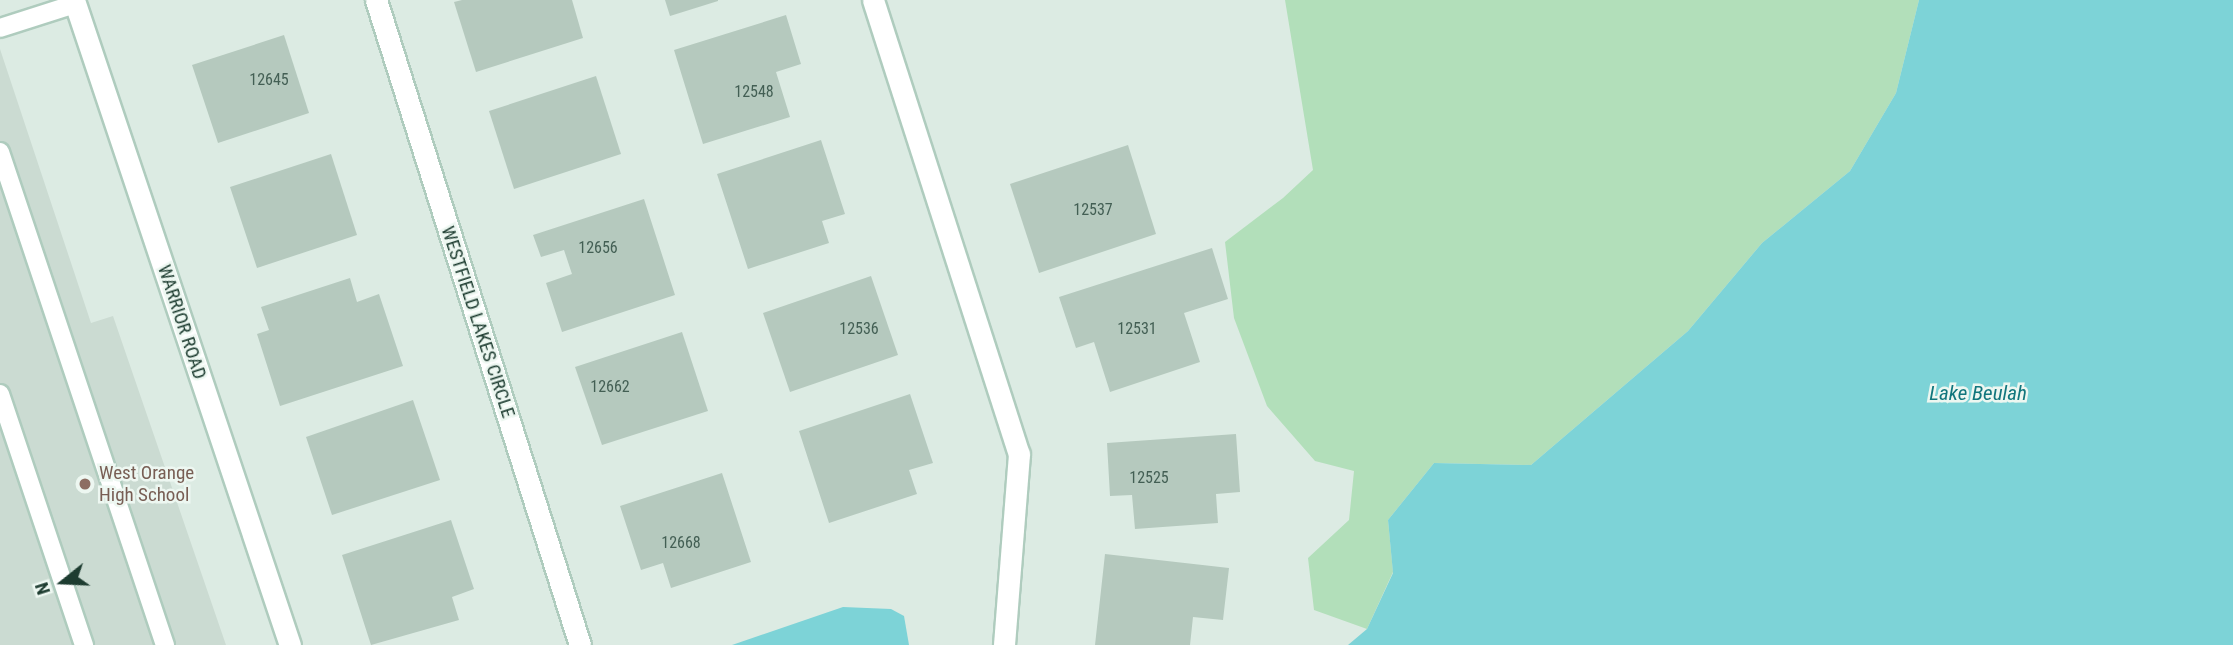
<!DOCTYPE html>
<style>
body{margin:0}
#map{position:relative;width:2233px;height:645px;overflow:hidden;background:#dcebe3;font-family:"Roboto Condensed",sans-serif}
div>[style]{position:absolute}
.built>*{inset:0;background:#cbdbd2}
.green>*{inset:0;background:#b2dfba}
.water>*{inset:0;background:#7dd3d7}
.building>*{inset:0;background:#b5c9be}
.roads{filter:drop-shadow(2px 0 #afccbe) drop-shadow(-2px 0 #afccbe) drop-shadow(0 2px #afccbe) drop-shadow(0 -2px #afccbe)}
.lane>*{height:18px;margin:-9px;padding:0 9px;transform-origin:9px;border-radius:9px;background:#fff}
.street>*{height:21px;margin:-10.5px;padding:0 10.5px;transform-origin:10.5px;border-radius:10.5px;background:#fff}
.secondary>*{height:21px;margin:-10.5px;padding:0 10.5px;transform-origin:10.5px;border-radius:10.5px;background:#fff}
.dots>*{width:19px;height:19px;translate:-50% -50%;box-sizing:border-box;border:4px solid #edf7f1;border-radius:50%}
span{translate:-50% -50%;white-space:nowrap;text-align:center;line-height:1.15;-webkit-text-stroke:5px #edf7f1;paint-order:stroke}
.number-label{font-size:16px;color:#435f54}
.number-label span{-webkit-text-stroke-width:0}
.street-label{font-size:19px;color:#1d3c30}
.education-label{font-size:19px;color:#785e54}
.left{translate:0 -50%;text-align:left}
.water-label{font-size:21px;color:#11767d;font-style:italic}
.north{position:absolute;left:28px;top:547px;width:70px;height:70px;-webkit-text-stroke:5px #edf7f1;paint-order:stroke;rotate:252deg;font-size:19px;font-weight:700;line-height:28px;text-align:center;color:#1d3c30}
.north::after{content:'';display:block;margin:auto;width:24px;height:32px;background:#1d3c30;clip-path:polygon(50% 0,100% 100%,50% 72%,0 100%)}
</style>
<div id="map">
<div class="built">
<i style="clip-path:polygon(0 49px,91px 323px,113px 316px,226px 645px,0 645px)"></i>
</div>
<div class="green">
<i style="clip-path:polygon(1285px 0,1919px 0,1896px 93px,1850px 171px,1762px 243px,1688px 331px,1531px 465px,1434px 463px,1388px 520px,1393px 572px,1367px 629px,1314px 610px,1308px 558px,1349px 520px,1354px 471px,1315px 461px,1267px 406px,1234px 318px,1225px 242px,1283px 198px,1313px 170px)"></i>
</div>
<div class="water">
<i style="clip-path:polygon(1919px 0,2233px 0,2233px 645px,1348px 645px,1367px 629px,1393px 573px,1388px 520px,1434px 463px,1531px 465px,1688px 331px,1762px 243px,1850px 171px,1896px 93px)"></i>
<i style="clip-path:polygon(843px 607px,891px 609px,904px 616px,909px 645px,732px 645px)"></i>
</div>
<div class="building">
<i style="clip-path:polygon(462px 0,572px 0,583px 38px,476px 72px,454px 2px)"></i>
<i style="clip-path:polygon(665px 0,718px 0,718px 1px,670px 16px)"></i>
<i style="clip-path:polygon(786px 15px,801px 64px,776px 72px,790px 117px,703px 144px,674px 50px)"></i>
<i style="clip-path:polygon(284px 35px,309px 113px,218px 143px,192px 65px)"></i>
<i style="clip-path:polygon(596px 76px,621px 154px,514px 189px,489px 111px)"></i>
<i style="clip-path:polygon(821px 140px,845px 214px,822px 221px,829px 243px,748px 269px,717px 174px)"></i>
<i style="clip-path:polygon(1128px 145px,1156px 234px,1039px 273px,1010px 184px)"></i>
<i style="clip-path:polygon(331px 154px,357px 235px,257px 268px,230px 187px)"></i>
<i style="clip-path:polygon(644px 199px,675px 295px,562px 332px,546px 283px,572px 274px,564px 250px,541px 257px,533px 235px)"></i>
<i style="clip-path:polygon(1212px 248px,1228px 299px,1184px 313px,1200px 362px,1110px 392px,1094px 342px,1076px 348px,1059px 297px)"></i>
<i style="clip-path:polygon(871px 276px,898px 355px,790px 392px,763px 313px)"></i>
<i style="clip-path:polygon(350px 278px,357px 302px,379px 294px,403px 366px,280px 406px,257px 334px,269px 330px,261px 307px)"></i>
<i style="clip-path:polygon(682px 332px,708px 411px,602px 445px,575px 367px)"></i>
<i style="clip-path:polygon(910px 394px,933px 463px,909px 470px,917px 494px,829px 523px,799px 431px)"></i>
<i style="clip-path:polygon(413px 400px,440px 480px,332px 515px,306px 437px)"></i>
<i style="clip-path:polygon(1236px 434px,1240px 492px,1216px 494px,1218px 523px,1135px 529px,1132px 495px,1110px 496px,1107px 443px)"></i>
<i style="clip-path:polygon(722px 473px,751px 562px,671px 588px,663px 563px,641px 570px,620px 506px)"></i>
<i style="clip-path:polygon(451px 520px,474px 589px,452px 597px,459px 620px,371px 645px,342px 555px)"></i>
<i style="clip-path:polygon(1105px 554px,1229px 568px,1223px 620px,1193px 617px,1190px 645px,1095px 645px)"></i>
</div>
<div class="roads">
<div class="lane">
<i style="left:0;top:28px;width:79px;rotate:-17.7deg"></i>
<i style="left:0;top:152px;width:520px;rotate:71.5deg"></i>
<i style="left:0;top:394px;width:265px;rotate:71.5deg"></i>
</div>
<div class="street">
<i style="left:376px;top:0;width:676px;rotate:72.45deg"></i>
<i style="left:873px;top:0;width:477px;rotate:72.2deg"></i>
<i style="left:1019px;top:454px;width:192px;rotate:94.5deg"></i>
</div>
<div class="secondary">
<i style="left:74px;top:0;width:680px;rotate:71.49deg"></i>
</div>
</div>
<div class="dots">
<i style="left:85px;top:484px;background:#8d6e63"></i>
</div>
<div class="number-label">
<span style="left:269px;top:80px">12645</span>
<span style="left:754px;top:92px">12548</span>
<span style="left:1093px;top:210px">12537</span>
<span style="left:598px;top:248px">12656</span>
<span style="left:859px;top:329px">12536</span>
<span style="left:1137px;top:329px">12531</span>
<span style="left:610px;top:387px">12662</span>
<span style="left:1149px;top:478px">12525</span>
<span style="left:681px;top:543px">12668</span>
</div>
<div class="street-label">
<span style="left:182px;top:322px;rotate:72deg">WARRIOR ROAD</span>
<span style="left:478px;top:322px;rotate:72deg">WESTFIELD LAKES CIRCLE</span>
</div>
<div class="education-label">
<span class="left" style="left:99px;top:484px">West Orange<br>High School</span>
</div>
<div class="water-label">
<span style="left:1978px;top:393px">Lake Beulah</span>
</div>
<div class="north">N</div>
</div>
